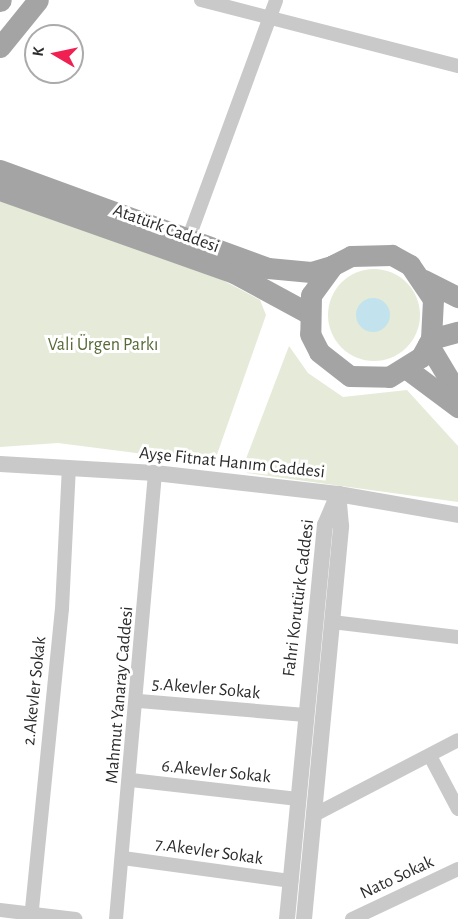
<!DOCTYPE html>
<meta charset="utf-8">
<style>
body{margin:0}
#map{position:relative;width:458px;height:919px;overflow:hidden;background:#fff;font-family:"Alegreya Sans",sans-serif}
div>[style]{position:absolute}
.green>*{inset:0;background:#e5ebd8}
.round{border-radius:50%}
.water>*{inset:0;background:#c2e3ed}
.minor>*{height:14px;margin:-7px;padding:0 7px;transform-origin:7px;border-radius:7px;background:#c9c9c9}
.tertiary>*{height:16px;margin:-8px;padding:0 8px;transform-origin:8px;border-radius:8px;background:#c9c9c9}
.primary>*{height:21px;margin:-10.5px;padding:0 10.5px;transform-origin:10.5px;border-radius:10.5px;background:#a4a4a4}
span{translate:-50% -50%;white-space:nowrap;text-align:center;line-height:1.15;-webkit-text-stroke:6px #fff;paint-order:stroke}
.street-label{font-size:18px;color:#2c2c2c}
.park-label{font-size:18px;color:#576a37}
.north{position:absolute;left:24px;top:24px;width:60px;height:60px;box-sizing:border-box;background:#fff;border:2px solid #ababab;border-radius:50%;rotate:279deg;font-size:16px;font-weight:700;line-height:24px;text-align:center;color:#2c2c2c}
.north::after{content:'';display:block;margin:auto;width:21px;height:27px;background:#f02152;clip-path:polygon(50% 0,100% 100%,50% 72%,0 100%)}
</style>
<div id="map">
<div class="green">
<i style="clip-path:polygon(0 201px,215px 276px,260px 300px,266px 315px,214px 463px,58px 443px,0 447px)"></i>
<i class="round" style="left:328px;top:269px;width:92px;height:92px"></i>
<i style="clip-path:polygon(289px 346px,308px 373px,343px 397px,407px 390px,458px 446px,458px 502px,247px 473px,244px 464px)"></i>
</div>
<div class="water">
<i class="round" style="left:356px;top:298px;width:34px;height:34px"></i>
</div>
<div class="minor">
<i style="left:201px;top:0;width:265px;rotate:14.4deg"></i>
<i style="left:189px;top:237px;width:252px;rotate:-69.8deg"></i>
<i style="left:332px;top:622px;width:127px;rotate:6.8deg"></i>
<i style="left:139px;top:701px;width:167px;rotate:4.8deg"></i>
<i style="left:430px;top:756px;width:60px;rotate:62.2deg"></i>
<i style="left:131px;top:780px;width:168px;rotate:6.5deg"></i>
<i style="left:314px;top:815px;width:162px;rotate:-27.5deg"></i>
<i style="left:123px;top:858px;width:170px;rotate:7.8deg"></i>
<i style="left:0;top:910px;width:76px;rotate:6.8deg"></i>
<i style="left:31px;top:919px;width:312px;rotate:-84.3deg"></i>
<i style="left:62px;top:609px;width:142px;rotate:-87.2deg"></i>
<i style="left:116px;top:919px;width:448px;rotate:-85deg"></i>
<i style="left:352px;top:919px;width:117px;rotate:-25.3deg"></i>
</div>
<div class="tertiary">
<i style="left:0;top:464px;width:155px;rotate:3.3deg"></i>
<i style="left:155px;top:473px;width:184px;rotate:6.5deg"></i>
<i style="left:338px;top:494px;width:122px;rotate:9.9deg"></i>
<i style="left:287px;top:919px;width:396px;rotate:-84.5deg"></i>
<i style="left:325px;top:525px;width:34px;rotate:-67deg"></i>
<i style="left:304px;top:919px;width:395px;rotate:-84.6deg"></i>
<i style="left:341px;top:526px;width:32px;rotate:-95deg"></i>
</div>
<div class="primary">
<i style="left:0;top:1px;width:1px;rotate:-45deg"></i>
<i style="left:0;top:47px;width:60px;rotate:-51deg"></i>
<i style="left:0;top:170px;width:285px;rotate:20.1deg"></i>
<i style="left:268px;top:268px;width:43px;rotate:5.3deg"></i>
<i style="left:311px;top:272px;width:22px;rotate:-16deg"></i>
<i style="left:0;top:190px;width:248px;rotate:19.5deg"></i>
<i style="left:234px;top:273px;width:84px;rotate:28.4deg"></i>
<i style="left:424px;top:280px;width:38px;rotate:27deg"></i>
<i style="left:431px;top:339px;width:40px;rotate:-87.1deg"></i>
<i style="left:433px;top:299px;width:41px;rotate:-124.1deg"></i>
<i style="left:410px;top:265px;width:21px;rotate:-151deg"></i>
<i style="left:392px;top:255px;width:41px;rotate:178.6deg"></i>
<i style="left:351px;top:256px;width:20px;rotate:153deg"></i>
<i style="left:333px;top:265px;width:37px;rotate:126deg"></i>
<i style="left:311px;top:295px;width:39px;rotate:91deg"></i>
<i style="left:310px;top:334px;width:20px;rotate:63deg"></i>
<i style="left:319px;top:352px;width:39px;rotate:38deg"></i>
<i style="left:350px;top:376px;width:39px;rotate:1deg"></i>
<i style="left:389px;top:377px;width:38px;rotate:-32deg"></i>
<i style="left:421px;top:357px;width:21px;rotate:-61deg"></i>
<i style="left:431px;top:339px;width:28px;rotate:-15deg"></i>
<i style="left:428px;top:344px;width:58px;rotate:59deg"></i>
<i style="left:407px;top:369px;width:64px;rotate:36.7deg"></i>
</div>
<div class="street-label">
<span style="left:166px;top:229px;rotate:20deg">Atatürk Caddesi</span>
<span style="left:232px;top:463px;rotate:6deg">Ayşe Fitnat Hanım Caddesi</span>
<span style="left:299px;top:598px;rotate:-83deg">Fahri Korutürk Caddesi</span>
<span style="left:206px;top:689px;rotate:5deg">5.Akevler Sokak</span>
<span style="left:35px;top:691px;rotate:-84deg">2.Akevler Sokak</span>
<span style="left:120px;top:695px;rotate:-85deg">Mahmut Yanaray Caddesi</span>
<span style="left:216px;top:772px;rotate:6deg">6.Akevler Sokak</span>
<span style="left:209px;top:852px;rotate:8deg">7.Akevler Sokak</span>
<span style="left:397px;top:878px;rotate:-25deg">Nato Sokak</span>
</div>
<div class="park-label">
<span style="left:103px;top:345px">Vali Ürgen Parkı</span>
</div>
<div class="north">K</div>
</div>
